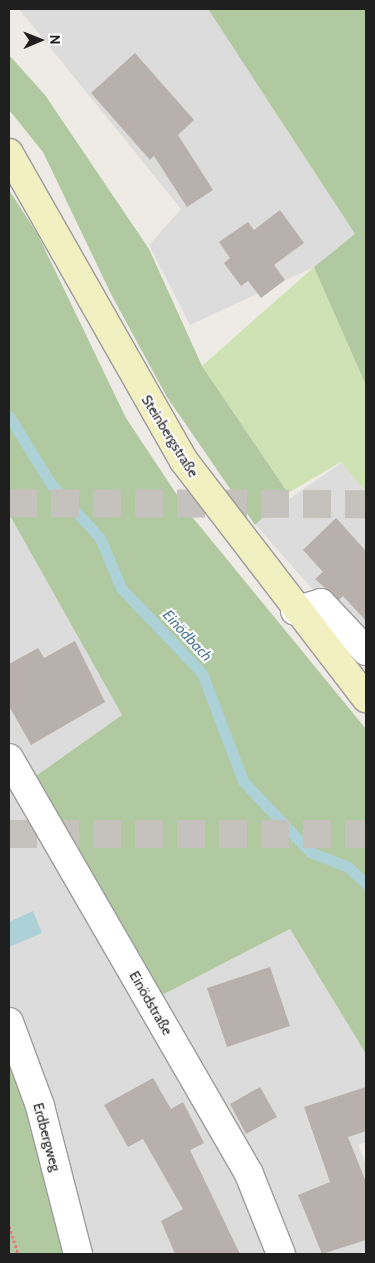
<!DOCTYPE html>
<meta charset="utf-8">
<style>
body{margin:0}
#map{position:relative;width:375px;height:1263px;overflow:hidden;background:#eeebe6;font-family:Cabin,sans-serif}
div>[style]{position:absolute}
.residential>*{inset:0;background:#dddcdc}
.grass>*{inset:0;background:#cfe2b3}
.forest>*{inset:0;background:#b0c9a0}
.water>*{inset:0;background:#acd1d6}
.stream>*{height:11px;margin:-5.5px;padding:0 5.5px;transform-origin:5.5px;border-radius:5.5px;background:#acd1d6}
.building>*{inset:0;background:#b7b0ac}
.motorway-tunnel>*{height:28px;margin-top:-14px;transform-origin:0;background:repeating-linear-gradient(90deg,#c5c2be 0 28px,transparent 0 42px)}
.path>*{height:3px;margin-top:-1.5px;transform-origin:0;background:repeating-linear-gradient(90deg,#e87d7e 0 2.5px,transparent 0 5px)}
.roads{filter:drop-shadow(1px 0 #9c9c9c) drop-shadow(-1px 0 #9c9c9c) drop-shadow(0 1px #9c9c9c) drop-shadow(0 -1px #9c9c9c)}
.minor>*{height:28px;margin:-14px;padding:0 14px;transform-origin:14px;border-radius:14px;background:#fff}
.secondary>*{height:28px;margin:-14px;padding:0 14px;transform-origin:14px;border-radius:14px;background:#f2efc1}
span{translate:-50% -50%;white-space:nowrap;text-align:center;line-height:1.15;-webkit-text-stroke:4px #fff;paint-order:stroke}
.street-label{font-size:14px;color:#1f1f1f}
.water-label{font-size:15px;color:#507994;font-style:italic}
.frame{position:absolute;inset:0;border:10px solid #1f1f1f;pointer-events:none}
.north{position:absolute;left:15px;top:15px;width:50px;height:50px;-webkit-text-stroke:4px #fff;paint-order:stroke;rotate:89deg;font-size:14px;font-weight:700;line-height:20px;text-align:center;color:#1f1f1f}
.north::after{content:'';display:block;margin:auto;width:18px;height:22px;background:#1f1f1f;clip-path:polygon(50% 0,100% 100%,50% 72%,0 100%)}
</style>
<div id="map">
<div class="residential">
<i style="clip-path:polygon(19px 9px,208px 9px,355px 234px,314px 267px,190px 325px,149px 245px,181px 209px)"></i>
<i style="clip-path:polygon(366px 446px,366px 650px,254px 523px)"></i>
<i style="clip-path:polygon(9px 514px,122px 715px,33px 778px,162px 995px,290px 929px,366px 1054px,366px 1142px,358px 1145px,366px 1164px,366px 1254px,68px 1254px,9px 1051px)"></i>
</div>
<div class="grass">
<i style="clip-path:polygon(314px 267px,366px 357px,366px 492px,341px 462px,288px 493px,202px 366px)"></i>
</div>
<div class="forest">
<i style="clip-path:polygon(208px 9px,366px 9px,366px 385px,314px 267px,355px 234px)"></i>
<i style="clip-path:polygon(9px 55px,45px 95px,149px 249px,202px 366px,288px 493px,255px 525px,167px 397px,112px 296px,43px 152px,9px 110px)"></i>
<i style="clip-path:polygon(9px 190px,38px 235px,126px 418px,189px 513px,366px 729px,366px 1054px,290px 929px,162px 995px,33px 778px,122px 715px,9px 514px)"></i>
<i style="clip-path:polygon(9px 1051px,31px 1110px,68px 1254px,9px 1254px)"></i>
</div>
<div class="water">
<i style="clip-path:polygon(33px 911px,42px 933px,9px 947px,9px 922px)"></i>
</div>
<div class="stream">
<i style="left:9px;top:416px;width:80px;rotate:58.3deg"></i>
<i style="left:51px;top:484px;width:73px;rotate:47.8deg"></i>
<i style="left:100px;top:538px;width:54px;rotate:67.2deg"></i>
<i style="left:121px;top:588px;width:117px;rotate:46.4deg"></i>
<i style="left:202px;top:673px;width:116px;rotate:69.2deg"></i>
<i style="left:243px;top:781px;width:98px;rotate:46.7deg"></i>
<i style="left:310px;top:852px;width:40px;rotate:21deg"></i>
<i style="left:347px;top:866px;width:26px;rotate:43deg"></i>
</div>
<div class="building">
<i style="clip-path:polygon(135px 53px,194px 120px,178px 135px,213px 190px,187px 207px,154px 156px,150px 160px,91px 93px)"></i>
<i style="clip-path:polygon(280px 210px,304px 243px,274px 265px,285px 280px,261px 298px,248px 281px,241px 286px,224px 263px,230px 258px,219px 242px,248px 222px,254px 230px)"></i>
<i style="clip-path:polygon(336px 518px,366px 551px,366px 621px,343px 596px,339px 600px,315px 579px,323px 572px,303px 550px)"></i>
<i style="clip-path:polygon(75px 641px,105px 702px,31px 745px,9px 706px,9px 664px,38px 648px,44px 658px)"></i>
<i style="clip-path:polygon(270px 967px,290px 1026px,227px 1047px,207px 988px)"></i>
<i style="clip-path:polygon(153px 1078px,171px 1109px,183px 1102px,204px 1143px,190px 1150px,240px 1254px,175px 1254px,161px 1221px,183px 1209px,143px 1139px,128px 1147px,104px 1105px)"></i>
<i style="clip-path:polygon(260px 1087px,277px 1117px,246px 1134px,230px 1104px)"></i>
<i style="clip-path:polygon(366px 1087px,366px 1131px,348px 1137px,366px 1182px,366px 1240px,322px 1254px,298px 1195px,330px 1182px,304px 1107px)"></i>
</div>
<div class="motorway-tunnel">
<i style="left:9px;top:503px;width:357px;rotate:0.2deg"></i>
<i style="left:9px;top:834px;width:357px"></i>
</div>
<div class="path">
<i style="left:9px;top:1226px;width:29px;rotate:72deg"></i>
</div>
<div class="roads">
<div class="minor">
<i style="left:295px;top:611px;width:27px;rotate:-17deg"></i>
<i style="left:321px;top:603px;width:66px;rotate:46.8deg"></i>
<i style="left:9px;top:758px;width:480px;rotate:60deg"></i>
<i style="left:249px;top:1174px;width:86px;rotate:68.2deg"></i>
<i style="left:9px;top:1022px;width:90px;rotate:69.7deg"></i>
<i style="left:40px;top:1106px;width:153px;rotate:75.6deg"></i>
</div>
<div class="secondary">
<i style="left:9px;top:153px;width:354px;rotate:60.4deg"></i>
<i style="left:184px;top:461px;width:299px;rotate:52.5deg"></i>
</div>
</div>
<div class="street-label">
<span style="left:170px;top:436px;rotate:58deg">Steinbergstraße</span>
<span style="left:151px;top:1003px;rotate:60deg">Einödstraße</span>
<span style="left:47px;top:1137px;rotate:75deg">Erdbergweg</span>
</div>
<div class="water-label">
<span style="left:187px;top:636px;rotate:47deg">Einödbach</span>
</div>
<div class="frame"></div>
<div class="north">N</div>
</div>
